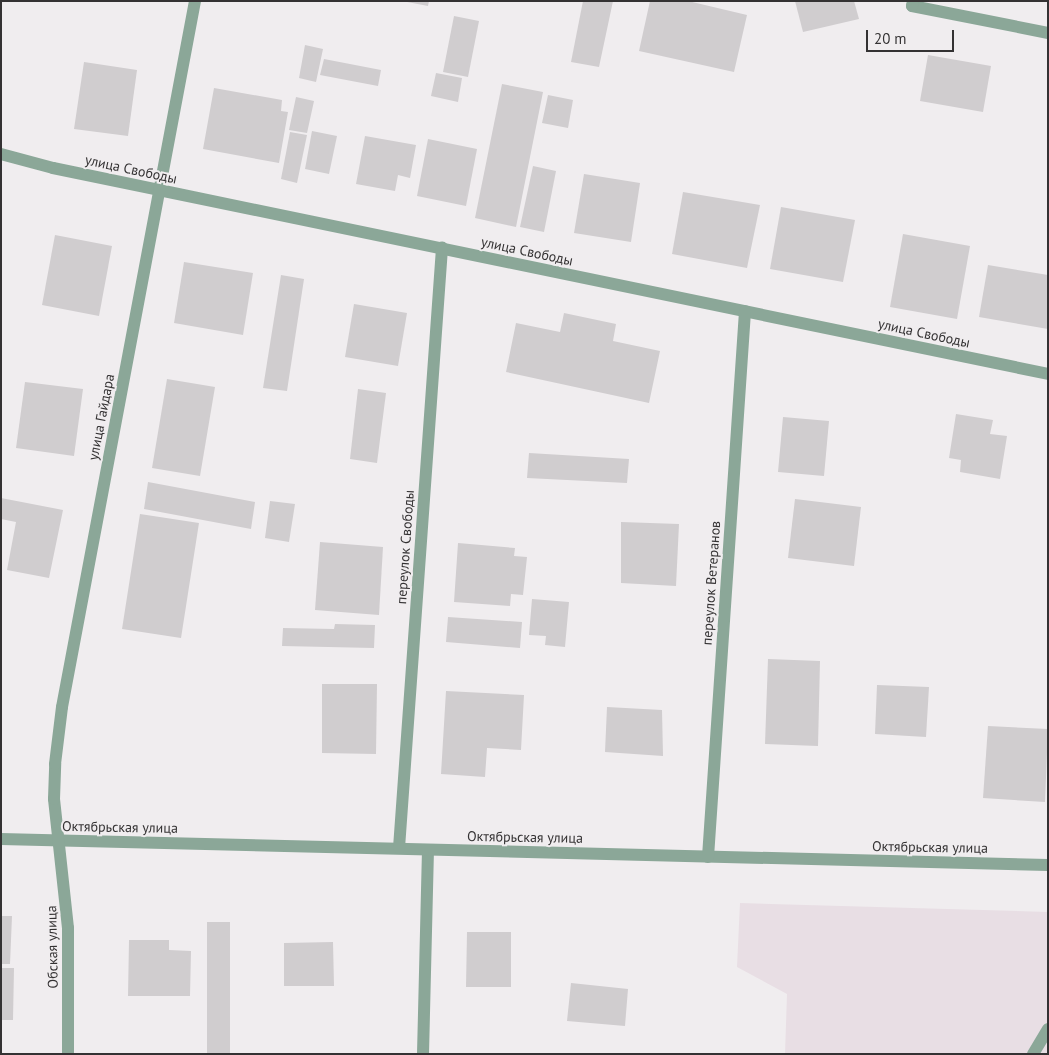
<!DOCTYPE html>
<meta charset="utf-8">
<style>
body{margin:0}
#map{position:relative;width:1049px;height:1055px;overflow:hidden;background:#f0edef;font-family:"PT Sans",sans-serif}
div>[style]{position:absolute}
.built>*{inset:0;background:#e8dee4}
.building>*{inset:0;background:#d0cdcf}
.service>*{height:12px;margin:-6px;padding:0 6px;transform-origin:6px;border-radius:6px;background:#8ba798}
.minor>*{height:12px;margin:-6px;padding:0 6px;transform-origin:6px;border-radius:6px;background:#8ba798}
span{translate:-50% -50%;white-space:nowrap;text-align:center;line-height:1.15;-webkit-text-stroke:4px #f0edef;paint-order:stroke}
.street-label{font-size:14px;color:#343233}
.frame{position:absolute;inset:0;border:2px solid #343233;pointer-events:none}
.scale{position:absolute;left:866px;top:30px;width:88px;height:22px;box-sizing:border-box;border:2px solid #343233;border-top:0;padding-left:6px;font-size:15px;line-height:18px;white-space:nowrap;color:#343233;-webkit-text-stroke:4px #f0edef;paint-order:stroke}
</style>
<div id="map">
<div class="built">
<i style="clip-path:polygon(740px 903px,1048px 912px,1048px 1054px,785px 1054px,787px 994px,737px 967px)"></i>
</div>
<div class="building">
<i style="clip-path:polygon(402px 1px,429px 1px,428px 6px)"></i>
<i style="clip-path:polygon(583px 1px,613px 1px,599px 67px,571px 62px)"></i>
<i style="clip-path:polygon(650px 1px,688px 1px,747px 15px,734px 72px,639px 51px)"></i>
<i style="clip-path:polygon(795px 1px,854px 1px,859px 19px,803px 32px)"></i>
<i style="clip-path:polygon(454px 16px,479px 21px,468px 77px,443px 72px)"></i>
<i style="clip-path:polygon(305px 45px,323px 49px,316px 82px,299px 78px)"></i>
<i style="clip-path:polygon(928px 55px,991px 66px,983px 112px,920px 101px)"></i>
<i style="clip-path:polygon(324px 59px,381px 70px,378px 86px,320px 75px)"></i>
<i style="clip-path:polygon(84px 62px,137px 70px,128px 136px,74px 129px)"></i>
<i style="clip-path:polygon(436px 73px,462px 78px,458px 102px,431px 96px)"></i>
<i style="clip-path:polygon(502px 84px,543px 92px,516px 227px,475px 218px)"></i>
<i style="clip-path:polygon(214px 88px,282px 100px,281px 111px,288px 112px,279px 163px,203px 149px)"></i>
<i style="clip-path:polygon(548px 95px,573px 100px,568px 128px,542px 123px)"></i>
<i style="clip-path:polygon(296px 97px,314px 101px,307px 133px,289px 130px)"></i>
<i style="clip-path:polygon(312px 131px,337px 136px,329px 174px,305px 169px)"></i>
<i style="clip-path:polygon(290px 132px,307px 135px,297px 183px,281px 179px)"></i>
<i style="clip-path:polygon(365px 136px,416px 145px,410px 178px,398px 175px,395px 191px,356px 184px)"></i>
<i style="clip-path:polygon(428px 139px,477px 149px,466px 206px,417px 196px)"></i>
<i style="clip-path:polygon(533px 166px,556px 171px,544px 232px,520px 227px)"></i>
<i style="clip-path:polygon(584px 174px,640px 183px,631px 242px,574px 233px)"></i>
<i style="clip-path:polygon(683px 192px,760px 205px,747px 268px,672px 254px)"></i>
<i style="clip-path:polygon(781px 207px,855px 220px,843px 282px,770px 269px)"></i>
<i style="clip-path:polygon(903px 234px,970px 246px,957px 319px,890px 307px)"></i>
<i style="clip-path:polygon(55px 235px,112px 246px,99px 316px,42px 305px)"></i>
<i style="clip-path:polygon(184px 262px,253px 273px,243px 335px,174px 323px)"></i>
<i style="clip-path:polygon(988px 265px,1048px 275px,1048px 329px,979px 317px)"></i>
<i style="clip-path:polygon(281px 275px,304px 279px,287px 391px,263px 388px)"></i>
<i style="clip-path:polygon(354px 304px,407px 313px,398px 366px,345px 357px)"></i>
<i style="clip-path:polygon(564px 313px,616px 324px,613px 341px,660px 351px,649px 403px,506px 372px,516px 323px,560px 332px)"></i>
<i style="clip-path:polygon(167px 379px,215px 387px,200px 476px,152px 468px)"></i>
<i style="clip-path:polygon(25px 382px,83px 389px,74px 456px,16px 448px)"></i>
<i style="clip-path:polygon(358px 389px,386px 393px,377px 463px,350px 459px)"></i>
<i style="clip-path:polygon(956px 414px,993px 420px,990px 434px,1007px 436px,1000px 479px,960px 472px,961px 460px,949px 458px)"></i>
<i style="clip-path:polygon(783px 417px,829px 421px,824px 476px,778px 472px)"></i>
<i style="clip-path:polygon(529px 453px,629px 459px,627px 483px,527px 478px)"></i>
<i style="clip-path:polygon(148px 482px,255px 502px,251px 529px,144px 509px)"></i>
<i style="clip-path:polygon(1px 498px,63px 510px,49px 578px,7px 570px,16px 522px,1px 519px)"></i>
<i style="clip-path:polygon(795px 499px,861px 507px,854px 566px,788px 558px)"></i>
<i style="clip-path:polygon(270px 501px,295px 504px,289px 542px,265px 538px)"></i>
<i style="clip-path:polygon(140px 514px,199px 523px,181px 638px,122px 629px)"></i>
<i style="clip-path:polygon(621px 522px,679px 524px,676px 586px,621px 583px)"></i>
<i style="clip-path:polygon(320px 542px,383px 547px,379px 615px,315px 610px)"></i>
<i style="clip-path:polygon(458px 543px,515px 548px,514px 556px,527px 557px,523px 595px,511px 594px,510px 606px,454px 602px)"></i>
<i style="clip-path:polygon(532px 599px,569px 602px,565px 647px,545px 645px,546px 636px,529px 635px)"></i>
<i style="clip-path:polygon(448px 617px,522px 622px,520px 648px,446px 642px)"></i>
<i style="clip-path:polygon(335px 624px,375px 625px,374px 648px,282px 646px,283px 628px,334px 629px)"></i>
<i style="clip-path:polygon(768px 659px,820px 661px,818px 746px,765px 744px)"></i>
<i style="clip-path:polygon(322px 684px,377px 684px,376px 754px,322px 753px)"></i>
<i style="clip-path:polygon(877px 685px,929px 687px,926px 737px,875px 734px)"></i>
<i style="clip-path:polygon(446px 691px,524px 695px,521px 750px,487px 748px,485px 777px,441px 774px)"></i>
<i style="clip-path:polygon(607px 707px,662px 710px,663px 756px,605px 752px)"></i>
<i style="clip-path:polygon(988px 726px,1048px 729px,1045px 802px,983px 798px)"></i>
<i style="clip-path:polygon(1px 916px,12px 916px,10px 964px,1px 964px)"></i>
<i style="clip-path:polygon(207px 922px,230px 922px,230px 1054px,207px 1054px)"></i>
<i style="clip-path:polygon(467px 932px,511px 932px,511px 987px,466px 987px)"></i>
<i style="clip-path:polygon(129px 940px,169px 940px,169px 950px,191px 951px,190px 996px,128px 996px)"></i>
<i style="clip-path:polygon(333px 942px,334px 986px,284px 986px,284px 943px)"></i>
<i style="clip-path:polygon(1px 968px,14px 968px,13px 1020px,1px 1020px)"></i>
<i style="clip-path:polygon(571px 983px,628px 989px,625px 1026px,567px 1021px)"></i>
</div>
<div class="service">
<i style="left:912px;top:6px;width:139px;rotate:11.2deg"></i>
<i style="left:423px;top:1054px;width:204px;rotate:-88.6deg"></i>
<i style="left:1033px;top:1054px;width:29px;rotate:-59deg"></i>
</div>
<div class="minor">
<i style="left:912px;top:6px;width:5px;rotate:-79deg"></i>
<i style="left:1px;top:154px;width:54px;rotate:15.1deg"></i>
<i style="left:53px;top:168px;width:108px;rotate:11.7deg"></i>
<i style="left:159px;top:190px;width:908px;rotate:11.69deg"></i>
<i style="left:1px;top:839px;width:1047px;rotate:1.42deg"></i>
<i style="left:399px;top:848px;width:602px;rotate:-85.9deg"></i>
<i style="left:708px;top:857px;width:547px;rotate:-86.12deg"></i>
<i style="left:68px;top:1054px;width:126px;rotate:-90deg"></i>
<i style="left:68px;top:928px;width:130px;rotate:-96.2deg"></i>
<i style="left:54px;top:799px;width:35px;rotate:-88deg"></i>
<i style="left:55px;top:764px;width:57px;rotate:-83deg"></i>
<i style="left:62px;top:707px;width:718px;rotate:-79.33deg"></i>
</div>
<div class="street-label">
<span style="left:131px;top:169px;rotate:12deg">улица Свободы</span>
<span style="left:527px;top:251px;rotate:12deg">улица Свободы</span>
<span style="left:924px;top:333px;rotate:12deg">улица Свободы</span>
<span style="left:101px;top:417px;rotate:-79deg">улица Гайдара</span>
<span style="left:405px;top:547px;rotate:-86deg">переулок Свободы</span>
<span style="left:711px;top:583px;rotate:-86deg">переулок Ветеранов</span>
<span style="left:120px;top:827px;rotate:1deg">Октябрьская улица</span>
<span style="left:525px;top:837px;rotate:1deg">Октябрьская улица</span>
<span style="left:930px;top:847px;rotate:1deg">Октябрьская улица</span>
<span style="left:52px;top:947px;rotate:-91deg">Обская улица</span>
</div>
<div class="frame"></div>
<div class="scale">20 m</div>
</div>
